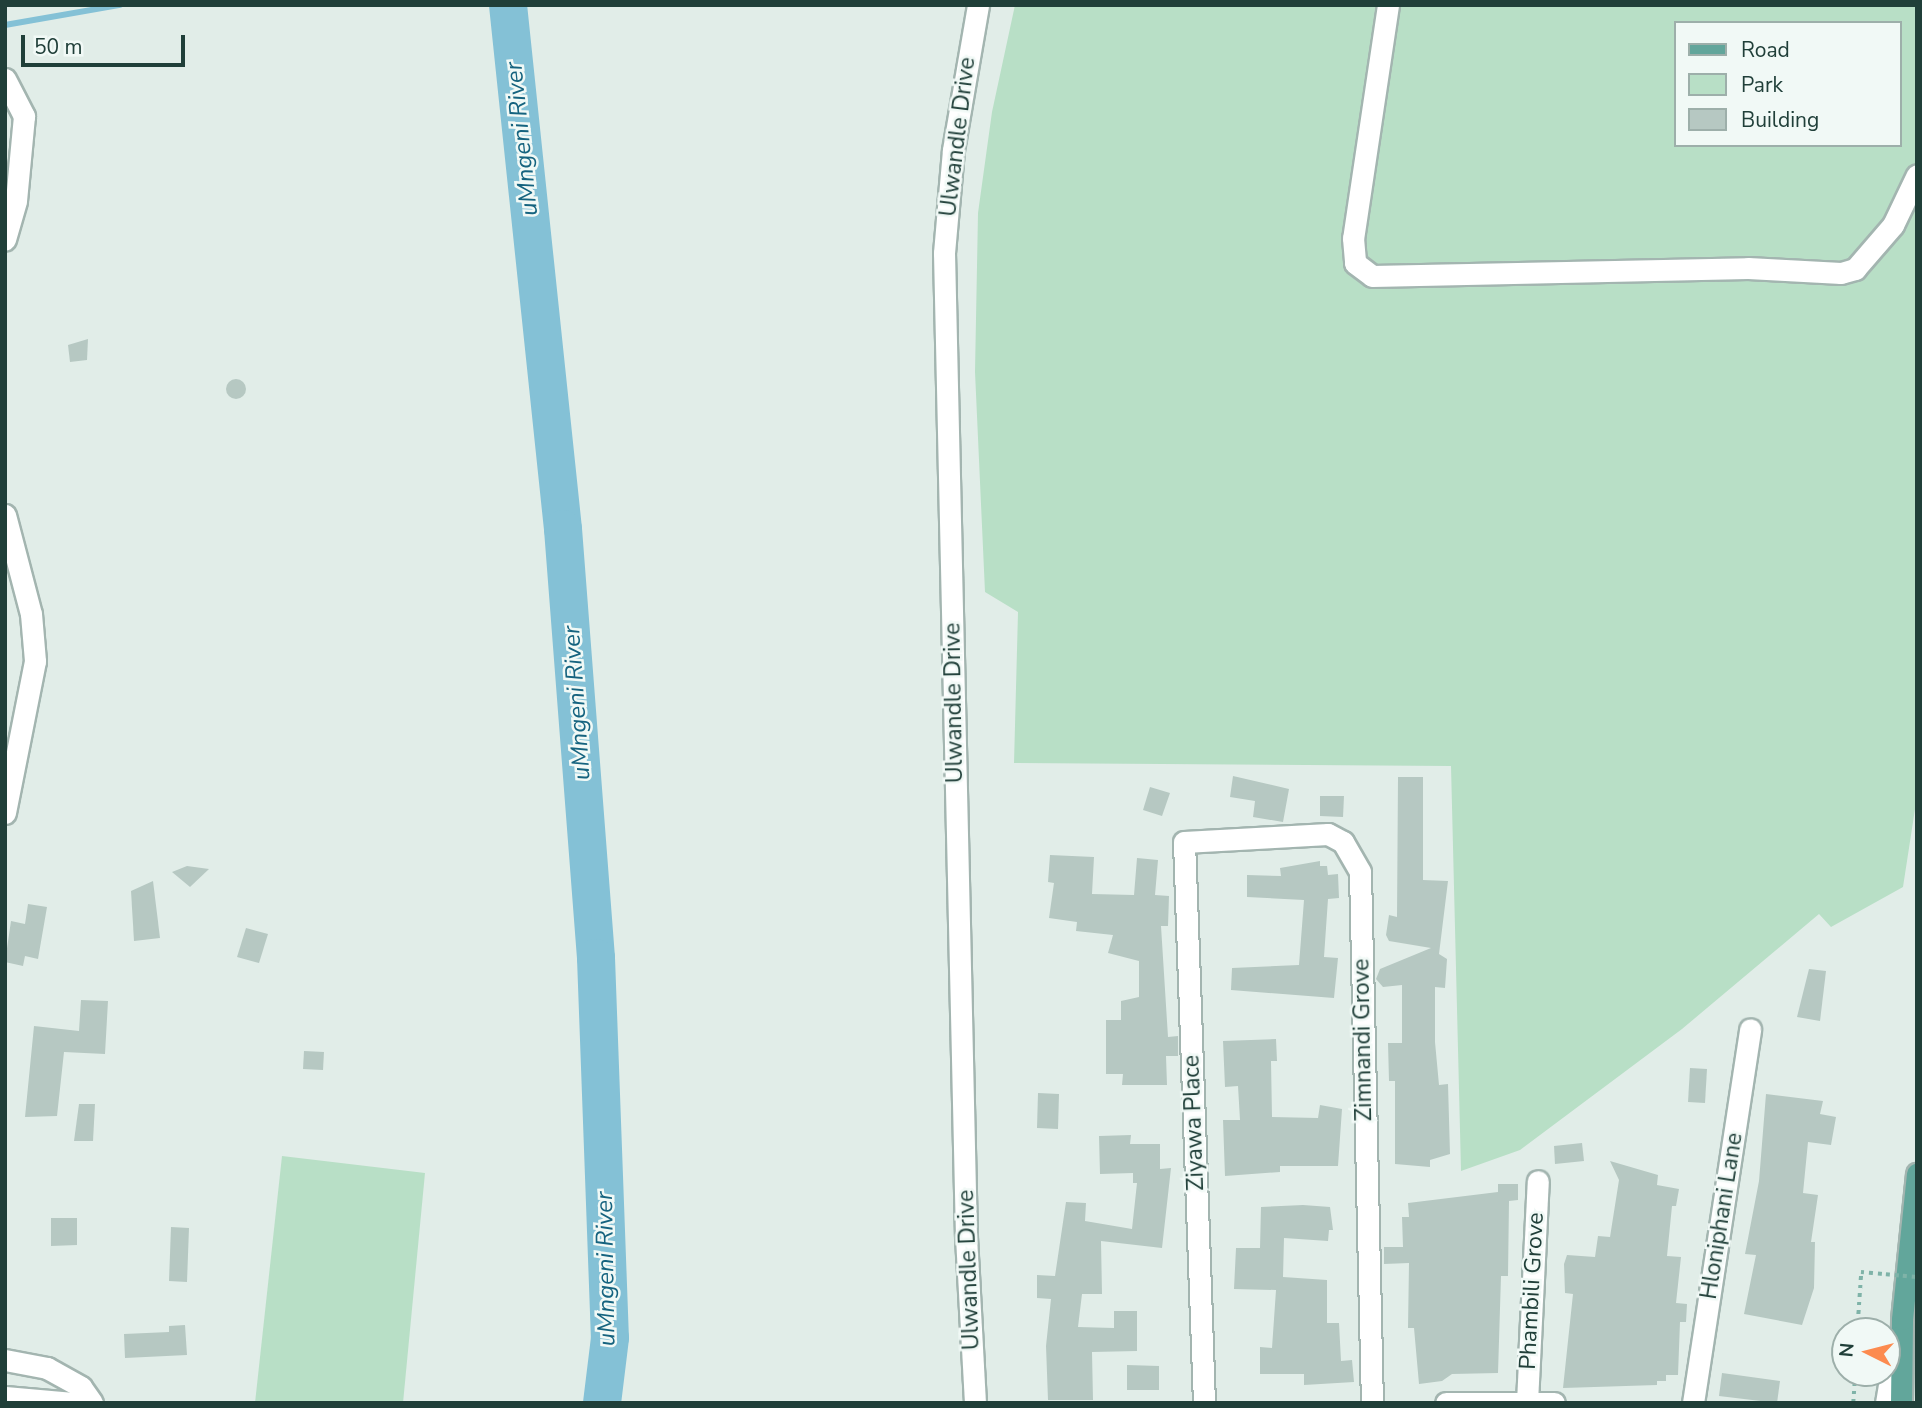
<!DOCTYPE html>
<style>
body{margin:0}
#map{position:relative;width:1922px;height:1408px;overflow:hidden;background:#e1ede8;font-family:"Nunito Sans",sans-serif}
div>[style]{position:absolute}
.green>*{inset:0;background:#b8dfc6}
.stream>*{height:6px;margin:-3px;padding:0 3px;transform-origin:3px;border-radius:3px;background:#84c1d6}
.river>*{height:38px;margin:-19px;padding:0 19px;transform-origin:19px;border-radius:19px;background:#84c1d6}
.building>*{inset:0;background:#b6c8c2}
.round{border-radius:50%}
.path>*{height:3.5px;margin-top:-1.75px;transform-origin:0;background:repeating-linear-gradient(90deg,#7fb3a8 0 3.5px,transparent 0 8.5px)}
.roads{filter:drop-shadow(2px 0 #a3b5b0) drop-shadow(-2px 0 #a3b5b0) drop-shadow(0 2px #a3b5b0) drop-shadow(0 -2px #a3b5b0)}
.minor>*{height:21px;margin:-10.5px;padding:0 10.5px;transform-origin:10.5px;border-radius:10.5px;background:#fff}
.major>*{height:21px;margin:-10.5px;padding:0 10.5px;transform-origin:10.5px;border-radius:10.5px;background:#62a69b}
.path-bridge>*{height:3.5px;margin-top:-1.75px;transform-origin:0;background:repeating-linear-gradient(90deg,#7fb3a8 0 3.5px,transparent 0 8.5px)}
span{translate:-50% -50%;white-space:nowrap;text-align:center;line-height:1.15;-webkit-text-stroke:5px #f1f9f6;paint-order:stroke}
.street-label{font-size:23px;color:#203f39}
.water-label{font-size:24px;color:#15637f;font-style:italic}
.frame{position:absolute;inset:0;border:7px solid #203f39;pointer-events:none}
.legend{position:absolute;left:1674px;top:21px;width:228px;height:126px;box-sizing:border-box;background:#f1f9f6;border:2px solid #9dafaa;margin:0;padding:9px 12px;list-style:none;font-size:21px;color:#203f39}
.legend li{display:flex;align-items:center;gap:14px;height:35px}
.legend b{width:35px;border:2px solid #9dafaa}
.north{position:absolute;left:1831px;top:1317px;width:70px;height:70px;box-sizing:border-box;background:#f1f9f6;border:2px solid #9dafaa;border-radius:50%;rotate:276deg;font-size:19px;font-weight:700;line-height:28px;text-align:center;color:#203f39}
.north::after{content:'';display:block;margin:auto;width:24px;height:32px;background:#fc8b4f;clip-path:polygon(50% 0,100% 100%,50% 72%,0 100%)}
.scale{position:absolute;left:21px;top:35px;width:164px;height:32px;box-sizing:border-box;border:4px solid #203f39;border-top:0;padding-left:9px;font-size:21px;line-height:24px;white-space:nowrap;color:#203f39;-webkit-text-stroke:5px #f1f9f6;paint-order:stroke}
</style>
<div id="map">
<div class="green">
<i style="clip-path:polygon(evenodd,1015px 5px,1917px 5px,1917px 796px,1903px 887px,1831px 927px,1819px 914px,1682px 1029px,1520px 1150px,1461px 1171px,1451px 766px,1014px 763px,1018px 612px,985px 592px,975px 372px,978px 213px,992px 112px,1015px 5px,1675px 23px,1899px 23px,1899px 145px,1675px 145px,1675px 23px)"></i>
<i style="clip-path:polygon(282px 1156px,425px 1173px,403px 1403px,255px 1403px)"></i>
</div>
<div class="stream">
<i style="left:5px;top:25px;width:117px;rotate:-9.9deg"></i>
</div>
<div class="river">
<i style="left:508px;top:5px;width:527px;rotate:84.01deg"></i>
<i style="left:563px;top:529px;width:430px;rotate:85.6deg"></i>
<i style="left:596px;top:958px;width:380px;rotate:87.9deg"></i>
<i style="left:610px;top:1338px;width:65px;rotate:97deg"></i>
</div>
<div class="building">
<i style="clip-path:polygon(88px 339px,87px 360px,70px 362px,68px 345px)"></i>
<i class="round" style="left:226px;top:379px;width:20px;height:20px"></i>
<i style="clip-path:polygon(1233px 776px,1289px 789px,1283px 822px,1253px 817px,1255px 801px,1230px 797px)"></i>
<i style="clip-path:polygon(1398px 777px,1423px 777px,1423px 880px,1448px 881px,1439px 954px,1447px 959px,1445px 988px,1435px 987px,1435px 1042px,1439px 1085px,1448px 1084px,1450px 1154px,1430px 1160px,1430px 1167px,1395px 1164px,1395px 1081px,1389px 1081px,1388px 1043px,1402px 1043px,1402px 985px,1383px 987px,1376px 979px,1380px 969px,1431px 948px,1389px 941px,1386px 935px,1389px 915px,1397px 917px)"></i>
<i style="clip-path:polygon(1150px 787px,1170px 793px,1162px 816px,1143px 810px)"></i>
<i style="clip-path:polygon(1320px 796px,1344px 796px,1343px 817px,1320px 816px)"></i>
<i style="clip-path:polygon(1050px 855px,1094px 857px,1092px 894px,1134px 895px,1137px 858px,1158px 860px,1155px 895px,1169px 896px,1168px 926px,1161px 926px,1168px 1037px,1178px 1036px,1178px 1056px,1166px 1056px,1167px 1085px,1122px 1085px,1123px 1074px,1106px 1074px,1106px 1020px,1121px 1020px,1121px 1001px,1139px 997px,1139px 961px,1108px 953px,1113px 935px,1076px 931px,1077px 922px,1049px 918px,1054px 883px,1048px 882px)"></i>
<i style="clip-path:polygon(1320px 861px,1320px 866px,1327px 866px,1328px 875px,1338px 874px,1339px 898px,1328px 899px,1324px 957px,1338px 958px,1334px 998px,1231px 990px,1232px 968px,1299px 965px,1304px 900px,1247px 897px,1247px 875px,1281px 876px,1280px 868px)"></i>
<i style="clip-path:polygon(187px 866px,209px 869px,190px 887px,172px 872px)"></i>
<i style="clip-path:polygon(153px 881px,160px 938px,134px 941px,131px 891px)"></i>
<i style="clip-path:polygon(28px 904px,47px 907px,38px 959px,25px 956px,23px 966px,5px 962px,11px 921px,25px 924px)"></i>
<i style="clip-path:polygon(246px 928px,268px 934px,259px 963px,237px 957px)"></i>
<i style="clip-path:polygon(1809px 969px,1826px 971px,1820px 1021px,1797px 1017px)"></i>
<i style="clip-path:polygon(81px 1000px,108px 1001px,105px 1054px,64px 1052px,57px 1116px,25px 1117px,34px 1026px,79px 1031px)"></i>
<i style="clip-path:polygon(1276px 1039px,1277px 1061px,1271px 1061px,1272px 1117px,1318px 1118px,1320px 1105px,1342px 1109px,1338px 1166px,1280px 1166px,1280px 1172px,1225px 1176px,1223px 1120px,1240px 1120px,1238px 1086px,1225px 1087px,1223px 1041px)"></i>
<i style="clip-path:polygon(304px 1051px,324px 1052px,323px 1070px,303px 1069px)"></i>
<i style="clip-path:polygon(1690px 1068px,1707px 1069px,1705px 1103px,1688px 1102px)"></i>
<i style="clip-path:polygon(1038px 1093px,1059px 1094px,1058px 1129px,1037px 1128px)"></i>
<i style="clip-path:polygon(1766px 1094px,1823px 1101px,1820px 1114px,1836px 1117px,1831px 1145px,1808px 1142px,1803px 1193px,1818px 1195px,1811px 1242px,1815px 1242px,1814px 1288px,1802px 1325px,1744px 1314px,1756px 1255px,1745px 1254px,1759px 1181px)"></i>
<i style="clip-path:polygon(79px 1104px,95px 1104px,93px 1141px,74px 1141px)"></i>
<i style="clip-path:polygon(1131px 1135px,1130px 1144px,1160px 1144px,1160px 1169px,1171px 1168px,1162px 1248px,1101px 1241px,1102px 1294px,1082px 1294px,1078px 1327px,1114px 1328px,1114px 1311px,1137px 1311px,1137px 1351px,1092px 1352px,1093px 1400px,1048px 1400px,1046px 1346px,1051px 1299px,1037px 1298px,1037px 1275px,1055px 1276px,1066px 1202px,1086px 1203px,1085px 1221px,1132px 1229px,1137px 1183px,1133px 1183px,1133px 1173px,1100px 1174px,1099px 1136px)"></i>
<i style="clip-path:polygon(1582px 1143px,1584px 1161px,1555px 1164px,1554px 1146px)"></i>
<i style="clip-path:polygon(1610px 1161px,1658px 1175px,1657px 1185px,1679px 1189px,1676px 1206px,1672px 1206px,1667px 1256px,1681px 1257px,1676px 1303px,1687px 1304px,1686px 1322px,1680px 1322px,1678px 1375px,1666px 1375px,1666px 1381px,1657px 1381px,1657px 1385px,1563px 1388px,1573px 1294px,1565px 1293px,1564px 1264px,1567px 1255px,1595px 1257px,1598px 1236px,1610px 1237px,1619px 1180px)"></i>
<i style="clip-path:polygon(1498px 1184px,1518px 1184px,1518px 1200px,1509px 1201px,1508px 1276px,1501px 1276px,1498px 1373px,1452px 1374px,1442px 1381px,1419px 1384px,1414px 1328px,1408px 1328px,1409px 1263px,1384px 1264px,1384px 1247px,1403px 1247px,1402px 1217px,1409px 1217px,1408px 1203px,1498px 1192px)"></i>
<i style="clip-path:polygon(1303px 1205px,1330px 1207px,1333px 1230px,1329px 1230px,1328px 1241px,1284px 1238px,1283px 1277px,1327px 1280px,1327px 1323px,1339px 1323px,1341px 1361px,1352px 1360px,1354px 1382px,1304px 1385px,1304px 1374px,1260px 1374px,1260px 1347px,1272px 1348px,1276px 1290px,1234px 1289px,1236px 1248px,1260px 1248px,1261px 1207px)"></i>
<i style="clip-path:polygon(51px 1218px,77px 1218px,77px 1245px,51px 1246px)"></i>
<i style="clip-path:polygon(171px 1227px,189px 1228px,187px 1282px,169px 1281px)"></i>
<i style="clip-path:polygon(185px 1325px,187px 1355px,125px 1358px,124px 1334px,169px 1332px,169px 1326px)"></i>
<i style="clip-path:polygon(1127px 1365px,1159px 1366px,1159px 1390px,1127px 1390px)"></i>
<i style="clip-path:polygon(1722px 1373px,1780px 1381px,1777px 1403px,1719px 1396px)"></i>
</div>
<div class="path">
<i style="left:1853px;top:1403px;width:30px;rotate:-86deg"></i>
</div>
<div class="roads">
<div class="minor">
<i style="left:1388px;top:5px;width:236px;rotate:98.5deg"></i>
<i style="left:1353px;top:238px;width:25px;rotate:85deg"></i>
<i style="left:1355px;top:263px;width:21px;rotate:37deg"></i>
<i style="left:1372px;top:276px;width:376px;rotate:-1.2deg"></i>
<i style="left:1748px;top:268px;width:93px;rotate:3.1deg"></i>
<i style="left:1841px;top:273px;width:15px;rotate:-16deg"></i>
<i style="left:1855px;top:269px;width:58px;rotate:-49.2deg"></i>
<i style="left:1893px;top:225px;width:55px;rotate:-64.4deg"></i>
<i style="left:5px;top:79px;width:42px;rotate:62.8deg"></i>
<i style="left:24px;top:116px;width:85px;rotate:95.4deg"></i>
<i style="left:16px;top:201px;width:40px;rotate:106deg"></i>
<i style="left:5px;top:515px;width:102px;rotate:75.3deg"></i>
<i style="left:31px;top:614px;width:47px;rotate:85.1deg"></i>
<i style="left:35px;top:661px;width:155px;rotate:101.2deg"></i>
<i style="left:5px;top:1360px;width:43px;rotate:10.8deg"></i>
<i style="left:47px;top:1368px;width:39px;rotate:29deg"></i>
<i style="left:81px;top:1387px;width:19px;rotate:55deg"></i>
<i style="left:5px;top:1397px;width:68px;rotate:5deg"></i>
<i style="left:1527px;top:1402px;width:221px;rotate:-87.2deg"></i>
<i style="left:975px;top:1403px;width:166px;rotate:-93.1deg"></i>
<i style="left:966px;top:1237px;width:984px;rotate:-91.28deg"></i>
<i style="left:944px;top:253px;width:103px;rotate:-85deg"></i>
<i style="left:953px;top:150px;width:147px;rotate:-80.2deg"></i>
<i style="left:1204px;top:1403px;width:561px;rotate:-92.04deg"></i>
<i style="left:1184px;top:842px;width:144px;rotate:-3.2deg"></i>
<i style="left:1328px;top:834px;width:17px;rotate:28deg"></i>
<i style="left:1343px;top:842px;width:34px;rotate:60deg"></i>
<i style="left:1360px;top:872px;width:531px;rotate:88.71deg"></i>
<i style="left:1446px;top:1403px;width:108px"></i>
<i style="left:1693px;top:1403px;width:378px;rotate:-81.3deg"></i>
<i style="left:1886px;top:1403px;width:61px;rotate:-80.5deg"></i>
</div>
<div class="major">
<i style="left:1901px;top:1403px;width:84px;rotate:-89.3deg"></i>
<i style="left:1902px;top:1319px;width:146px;rotate:-84.1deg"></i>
</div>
</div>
<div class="path-bridge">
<i style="left:1857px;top:1331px;width:59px;rotate:-86.1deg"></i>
<i style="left:1861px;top:1272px;width:56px;rotate:5.1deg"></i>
</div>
<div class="street-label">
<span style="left:958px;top:137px;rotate:-83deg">Ulwandle Drive</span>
<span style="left:954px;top:703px;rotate:-91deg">Ulwandle Drive</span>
<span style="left:1363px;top:1040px;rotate:-91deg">Zimnandi Grove</span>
<span style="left:1194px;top:1123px;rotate:-92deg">Ziyawa Place</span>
<span style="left:1722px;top:1216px;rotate:-81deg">Hloniphani Lane</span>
<span style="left:969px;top:1270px;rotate:-92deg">Ulwandle Drive</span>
<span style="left:1532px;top:1291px;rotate:-87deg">Phambili Grove</span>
</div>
<div class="water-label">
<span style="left:522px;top:139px;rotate:-96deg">uMngeni River</span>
<span style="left:577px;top:703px;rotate:-94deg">uMngeni River</span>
<span style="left:606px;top:1269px;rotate:-91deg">uMngeni River</span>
</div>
<div class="frame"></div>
<ul class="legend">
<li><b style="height:9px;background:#62a69b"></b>Road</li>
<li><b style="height:19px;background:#b8dfc6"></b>Park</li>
<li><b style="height:19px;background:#b6c8c2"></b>Building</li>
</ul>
<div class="north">N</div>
<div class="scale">50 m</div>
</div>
